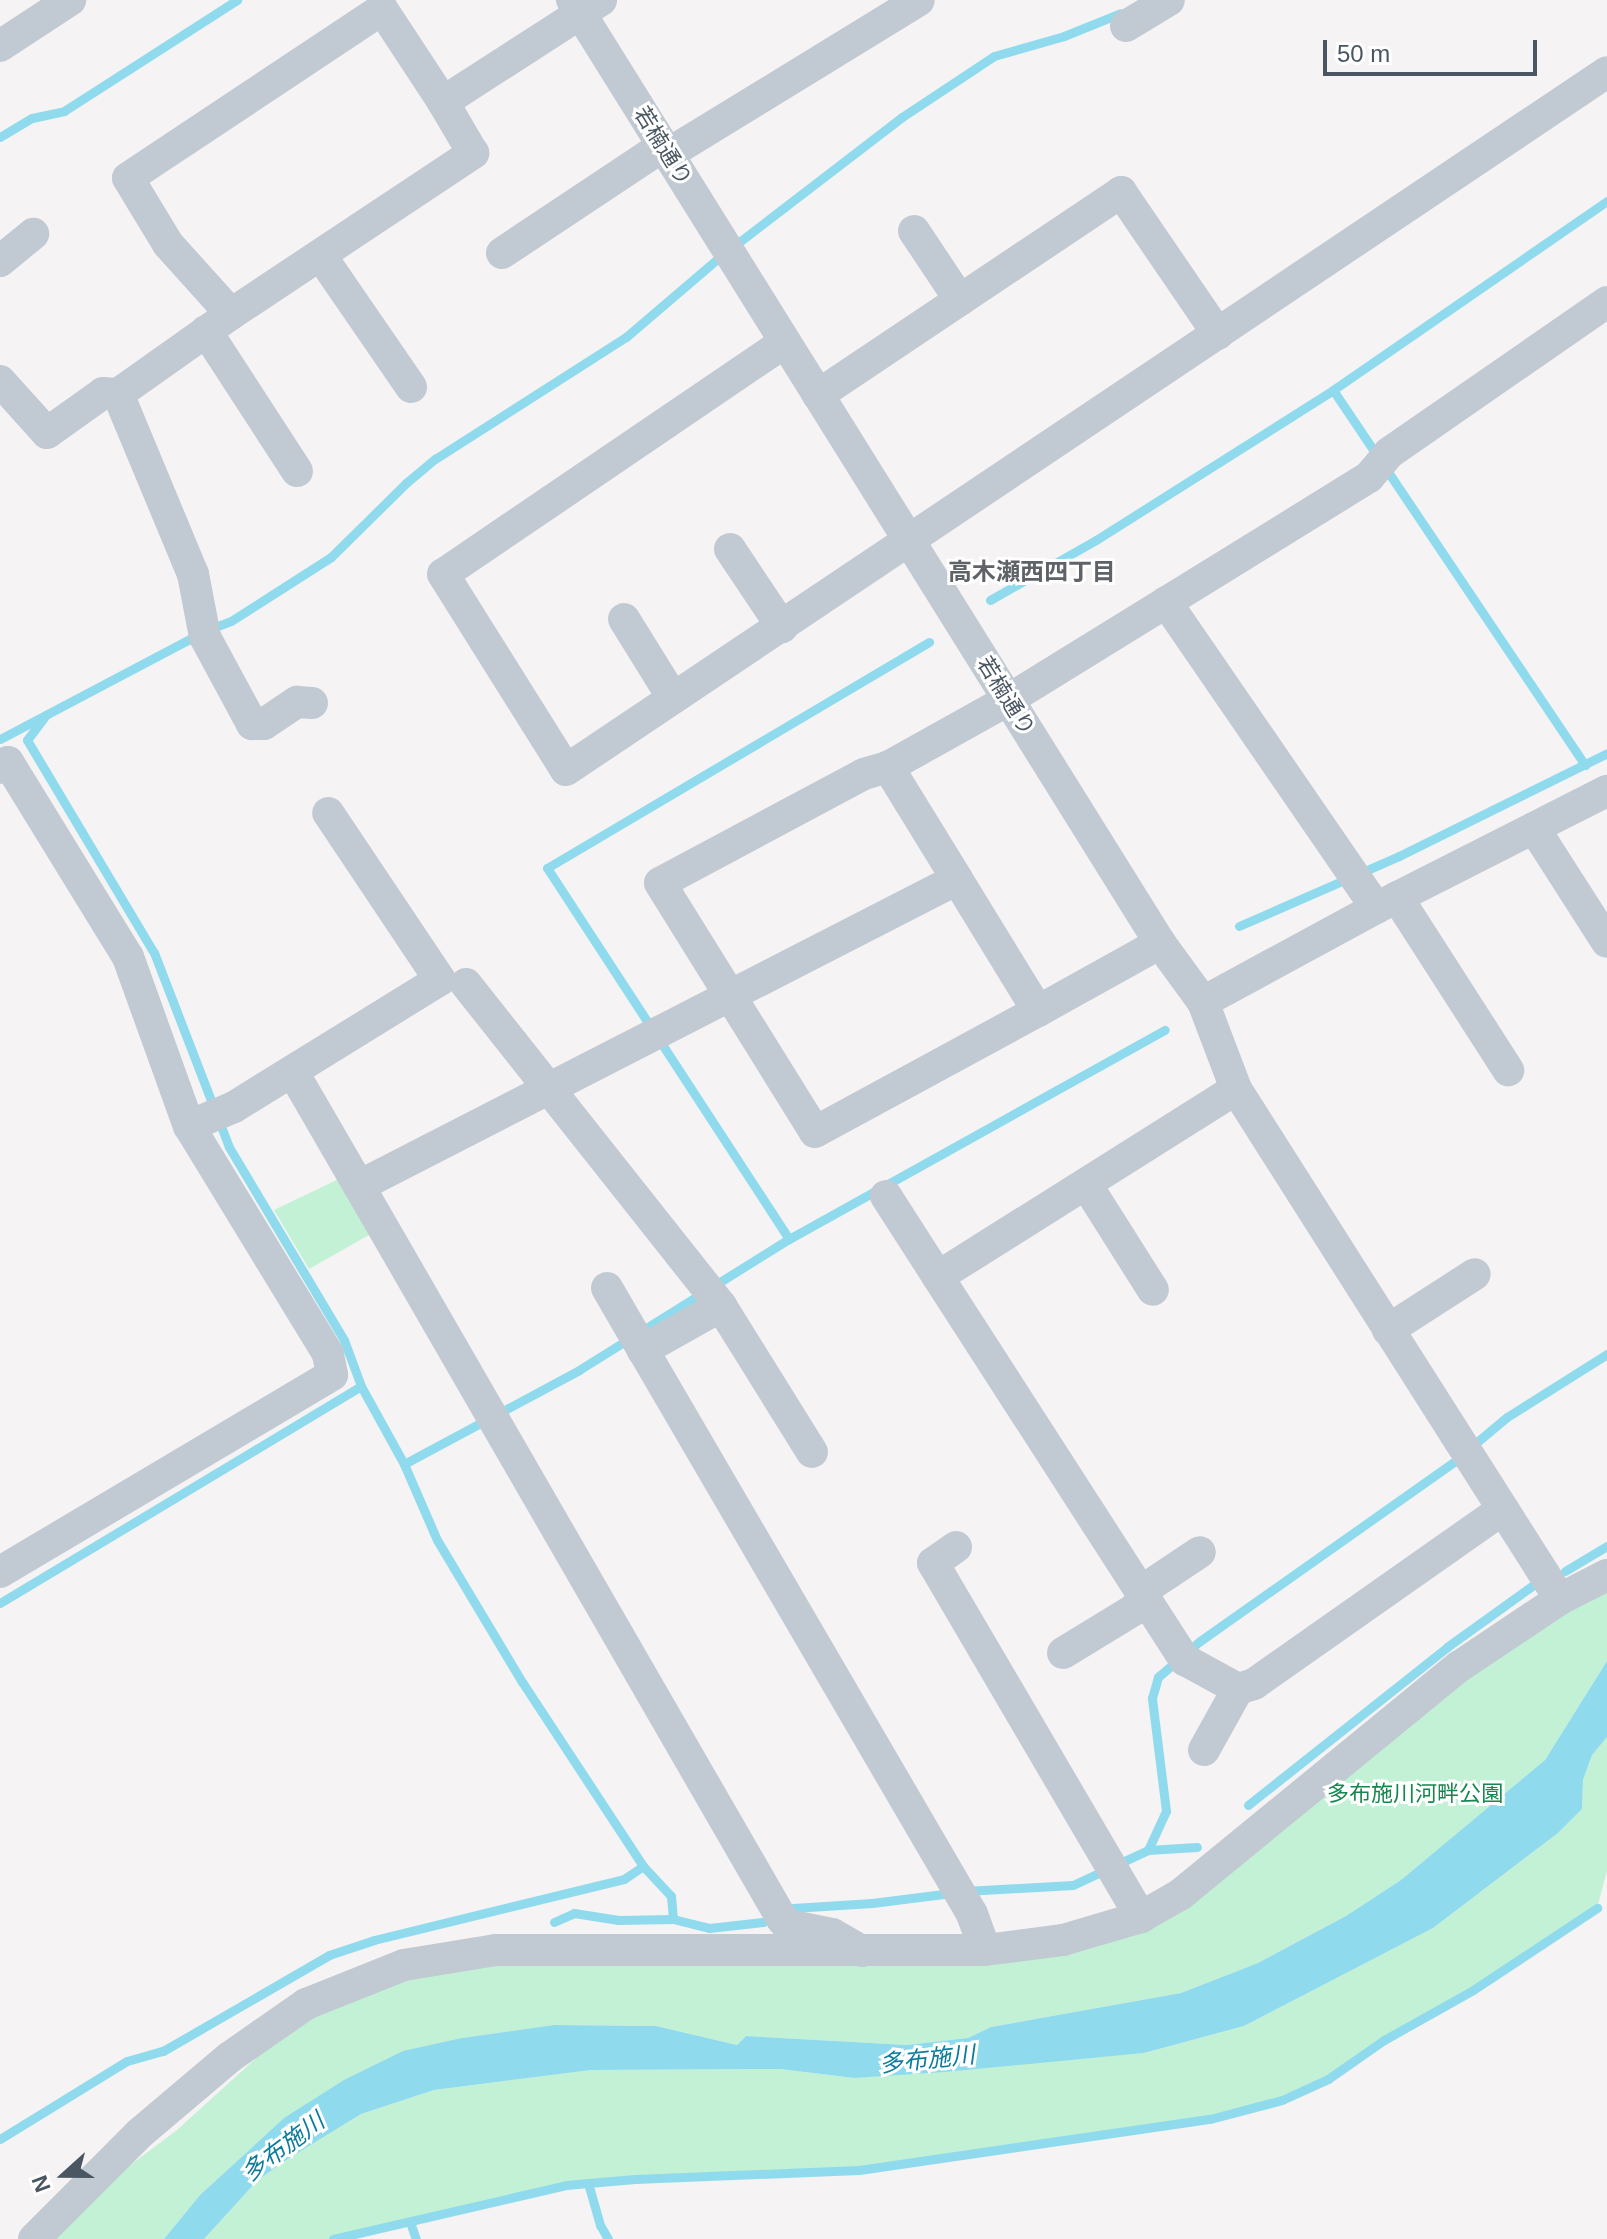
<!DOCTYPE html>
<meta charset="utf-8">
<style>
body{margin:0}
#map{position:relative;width:1607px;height:2239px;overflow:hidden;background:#f5f3f3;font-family:Helvetica,"Noto Sans JP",sans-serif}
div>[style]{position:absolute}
.green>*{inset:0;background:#c3f1d5}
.water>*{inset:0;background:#90daee}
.stream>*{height:9px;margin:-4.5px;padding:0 4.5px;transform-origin:4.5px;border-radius:4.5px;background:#90daee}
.minor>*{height:32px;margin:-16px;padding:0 16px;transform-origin:16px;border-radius:16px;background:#c1cad2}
span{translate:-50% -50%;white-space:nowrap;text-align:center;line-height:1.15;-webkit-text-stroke:6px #fff;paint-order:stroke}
.street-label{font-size:22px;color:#4a5661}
.park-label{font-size:22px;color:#17864f}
.neighbourhood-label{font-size:24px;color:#5f6368;font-weight:700}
.water-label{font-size:24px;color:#0c7c9b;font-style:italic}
.north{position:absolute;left:24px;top:2135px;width:80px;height:80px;-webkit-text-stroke:6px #fff;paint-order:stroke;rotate:249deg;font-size:22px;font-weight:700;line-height:32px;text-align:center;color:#4a5661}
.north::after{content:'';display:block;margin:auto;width:28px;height:36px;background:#4a5661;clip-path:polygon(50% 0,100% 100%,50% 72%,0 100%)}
.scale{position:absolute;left:1323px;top:40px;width:214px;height:36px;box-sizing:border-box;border:4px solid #4a5661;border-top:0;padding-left:10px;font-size:24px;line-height:28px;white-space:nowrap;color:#4a5661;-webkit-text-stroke:6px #fff;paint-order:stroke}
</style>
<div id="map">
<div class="green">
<i style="clip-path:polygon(343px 1177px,376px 1231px,309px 1269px,274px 1210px)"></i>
<i style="clip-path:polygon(1607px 1585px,1607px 1661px,1545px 1760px,1401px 1880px,1346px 1916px,1258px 1963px,1181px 1993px,991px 2027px,968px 2038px,907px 2045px,746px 2036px,737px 2045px,656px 2026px,554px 2025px,462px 2038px,284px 2118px,200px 2195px,164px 2239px,54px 2239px,113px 2178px,177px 2130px,276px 2040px,309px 2018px,418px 1975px,467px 1964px,1094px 1942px,1470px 1676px)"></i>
<i style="clip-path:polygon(1607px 1737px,1607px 1871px,1597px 1908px,1473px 1990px,1384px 2040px,1328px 2079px,1282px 2100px,1210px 2119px,859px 2170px,635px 2179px,566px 2185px,333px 2239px,204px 2239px,257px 2181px,283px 2162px,361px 2114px,434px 2090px,591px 2070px,780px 2069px,854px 2078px,1144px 2053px,1244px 2026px,1433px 1928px,1558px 1833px,1582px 1809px,1583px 1780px,1592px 1755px)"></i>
</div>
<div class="water">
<i style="clip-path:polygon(1607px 1661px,1607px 1737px,1592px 1755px,1583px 1780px,1582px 1809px,1558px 1833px,1433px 1928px,1244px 2026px,1144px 2053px,944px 2072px,854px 2078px,780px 2069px,591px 2070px,434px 2090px,361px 2114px,283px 2162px,257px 2181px,204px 2239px,164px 2239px,200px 2195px,284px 2118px,344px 2080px,403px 2051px,462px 2038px,554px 2025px,656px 2026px,737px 2045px,746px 2036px,907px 2045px,968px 2038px,991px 2027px,1181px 1993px,1258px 1963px,1346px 1916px,1401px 1880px,1545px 1760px)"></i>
</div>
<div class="stream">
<i style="left:0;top:137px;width:37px;rotate:-31deg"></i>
<i style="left:32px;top:118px;width:33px;rotate:-12deg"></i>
<i style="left:64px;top:111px;width:206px;rotate:-32.7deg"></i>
<i style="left:734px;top:246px;width:212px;rotate:-37.5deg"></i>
<i style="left:902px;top:117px;width:110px;rotate:-33.5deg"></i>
<i style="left:994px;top:56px;width:73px;rotate:-15.9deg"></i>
<i style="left:1064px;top:36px;width:61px;rotate:-22deg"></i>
<i style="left:1333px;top:390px;width:452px;rotate:56.1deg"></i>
<i style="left:990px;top:600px;width:122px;rotate:-29.5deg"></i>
<i style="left:1096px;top:540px;width:280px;rotate:-32.3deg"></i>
<i style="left:1333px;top:390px;width:333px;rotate:-34.6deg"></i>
<i style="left:210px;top:629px;width:22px;rotate:-21deg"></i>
<i style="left:231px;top:621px;width:119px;rotate:-32.6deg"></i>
<i style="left:331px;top:557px;width:105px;rotate:-44.6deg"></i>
<i style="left:406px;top:483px;width:38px;rotate:-40deg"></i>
<i style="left:435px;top:459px;width:227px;rotate:-32.6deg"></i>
<i style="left:626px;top:337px;width:126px;rotate:-40.5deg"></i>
<i style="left:0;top:739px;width:223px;rotate:-27.8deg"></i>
<i style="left:1239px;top:926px;width:175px;rotate:-23.6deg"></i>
<i style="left:1399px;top:856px;width:232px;rotate:-26.3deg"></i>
<i style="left:789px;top:1239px;width:443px;rotate:-123.1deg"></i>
<i style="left:547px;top:868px;width:444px;rotate:-30.6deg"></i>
<i style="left:1477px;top:1442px;width:39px;rotate:-40deg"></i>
<i style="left:1507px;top:1417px;width:118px;rotate:-32.2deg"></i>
<i style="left:404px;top:1464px;width:199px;rotate:-28.2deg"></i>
<i style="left:579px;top:1370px;width:248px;rotate:-32deg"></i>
<i style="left:789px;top:1239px;width:430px;rotate:-29.1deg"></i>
<i style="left:1565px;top:1571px;width:49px;rotate:-30.8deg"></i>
<i style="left:0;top:1603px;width:421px;rotate:-31deg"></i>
<i style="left:1248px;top:1805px;width:254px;rotate:-38.4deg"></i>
<i style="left:1447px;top:1647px;width:105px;rotate:-35.7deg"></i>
<i style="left:1148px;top:1850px;width:43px;rotate:-65.2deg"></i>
<i style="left:1166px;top:1811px;width:114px;rotate:-97.1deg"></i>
<i style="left:1152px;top:1698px;width:22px;rotate:-74deg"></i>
<i style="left:1158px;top:1677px;width:55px;rotate:-40.6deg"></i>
<i style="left:1200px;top:1641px;width:311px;rotate:-35.2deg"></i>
<i style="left:643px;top:1866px;width:41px;rotate:47deg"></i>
<i style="left:671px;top:1896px;width:23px;rotate:85deg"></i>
<i style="left:965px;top:1891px;width:108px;rotate:-3.2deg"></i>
<i style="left:1073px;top:1885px;width:83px;rotate:-25deg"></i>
<i style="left:1148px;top:1850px;width:49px;rotate:-3.5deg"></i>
<i style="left:554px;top:1922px;width:22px;rotate:-24deg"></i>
<i style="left:574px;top:1913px;width:45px;rotate:9deg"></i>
<i style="left:618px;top:1920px;width:55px;rotate:-1deg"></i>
<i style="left:673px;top:1919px;width:37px;rotate:14deg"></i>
<i style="left:709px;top:1928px;width:54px;rotate:-6.3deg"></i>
<i style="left:763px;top:1922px;width:33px;rotate:-25deg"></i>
<i style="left:793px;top:1908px;width:79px;rotate:-3.6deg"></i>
<i style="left:872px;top:1903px;width:80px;rotate:-7.2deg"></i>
<i style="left:0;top:2139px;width:149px;rotate:-31.6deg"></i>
<i style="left:127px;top:2061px;width:37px;rotate:-16deg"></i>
<i style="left:163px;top:2051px;width:192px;rotate:-30deg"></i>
<i style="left:329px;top:1955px;width:47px;rotate:-18.4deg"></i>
<i style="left:374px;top:1940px;width:257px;rotate:-13.7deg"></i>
<i style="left:624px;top:1879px;width:23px;rotate:-34deg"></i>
<i style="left:643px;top:1866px;width:220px;rotate:-123.3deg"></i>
<i style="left:522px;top:1682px;width:165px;rotate:-120.9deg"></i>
<i style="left:437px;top:1540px;width:83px;rotate:-113.5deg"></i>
<i style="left:404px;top:1464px;width:89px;rotate:-118.9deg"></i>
<i style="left:361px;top:1386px;width:49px;rotate:-110.3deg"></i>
<i style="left:344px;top:1340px;width:225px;rotate:-120.8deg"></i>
<i style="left:229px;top:1147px;width:208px;rotate:-111.1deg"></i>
<i style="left:154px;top:953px;width:248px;rotate:-120.8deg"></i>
<i style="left:27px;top:740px;width:31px;rotate:-53deg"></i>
<i style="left:588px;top:2183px;width:44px;rotate:74.1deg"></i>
<i style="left:600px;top:2225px;width:16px;rotate:60deg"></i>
<i style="left:410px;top:2222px;width:18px;rotate:71deg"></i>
<i style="left:333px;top:2239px;width:239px;rotate:-13deg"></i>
<i style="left:566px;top:2185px;width:69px;rotate:-5deg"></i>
<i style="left:635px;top:2179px;width:224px;rotate:-2.3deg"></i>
<i style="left:859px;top:2170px;width:355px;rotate:-8.3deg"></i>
<i style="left:1210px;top:2119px;width:74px;rotate:-14.8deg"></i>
<i style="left:1282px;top:2100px;width:51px;rotate:-24.5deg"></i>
<i style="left:1328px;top:2079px;width:68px;rotate:-34.9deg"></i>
<i style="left:1384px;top:2040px;width:102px;rotate:-29.3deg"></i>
<i style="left:1473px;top:1990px;width:149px;rotate:-33.5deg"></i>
</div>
<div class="minor">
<i style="left:572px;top:0;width:1111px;rotate:58.05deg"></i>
<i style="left:1160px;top:943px;width:73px;rotate:53.9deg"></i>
<i style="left:1203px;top:1002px;width:197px;rotate:-28.5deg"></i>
<i style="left:1376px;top:908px;width:259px;rotate:-26.9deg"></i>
<i style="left:1126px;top:26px;width:50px;rotate:-31.2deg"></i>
<i style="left:0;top:46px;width:84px;rotate:-33.3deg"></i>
<i style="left:668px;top:154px;width:294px;rotate:-31.5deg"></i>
<i style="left:914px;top:231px;width:83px;rotate:56.3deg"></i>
<i style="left:502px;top:253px;width:193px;rotate:-33.6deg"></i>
<i style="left:321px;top:256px;width:159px;rotate:55.5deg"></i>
<i style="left:0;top:261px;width:43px;rotate:-39.3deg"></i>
<i style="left:231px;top:314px;width:94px;rotate:-132deg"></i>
<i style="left:168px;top:244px;width:77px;rotate:-121.2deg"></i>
<i style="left:128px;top:178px;width:305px;rotate:-33.6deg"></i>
<i style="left:382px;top:9px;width:111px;rotate:56.7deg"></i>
<i style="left:206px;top:331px;width:167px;rotate:57deg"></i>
<i style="left:785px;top:342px;width:413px;rotate:145.8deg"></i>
<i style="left:443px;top:574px;width:231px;rotate:57.9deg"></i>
<i style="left:566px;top:770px;width:1253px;rotate:-33.84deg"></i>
<i style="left:0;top:381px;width:70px;rotate:47.9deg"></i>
<i style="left:47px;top:433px;width:69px;rotate:-35.5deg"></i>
<i style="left:103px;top:393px;width:15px;rotate:4deg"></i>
<i style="left:118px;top:394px;width:138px;rotate:-35.3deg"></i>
<i style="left:231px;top:314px;width:291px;rotate:-33.6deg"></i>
<i style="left:473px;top:153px;width:59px;rotate:-120.5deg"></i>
<i style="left:443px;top:102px;width:188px;rotate:-32.8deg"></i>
<i style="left:118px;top:394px;width:195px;rotate:67.4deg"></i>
<i style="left:193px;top:574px;width:64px;rotate:79.2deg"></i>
<i style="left:205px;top:637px;width:99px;rotate:61.6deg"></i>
<i style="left:252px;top:724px;width:12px"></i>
<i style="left:264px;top:724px;width:40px;rotate:-34deg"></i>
<i style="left:297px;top:702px;width:15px;rotate:4deg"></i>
<i style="left:818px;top:395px;width:365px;rotate:-33.8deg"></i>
<i style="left:1121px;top:192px;width:172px;rotate:55.7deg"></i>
<i style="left:730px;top:549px;width:94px;rotate:56.3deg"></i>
<i style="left:1166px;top:602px;width:371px;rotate:55.5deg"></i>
<i style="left:624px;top:619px;width:93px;rotate:58.2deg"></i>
<i style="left:888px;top:767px;width:25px;rotate:164deg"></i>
<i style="left:864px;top:774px;width:231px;rotate:151.9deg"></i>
<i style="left:660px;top:883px;width:293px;rotate:58.1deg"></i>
<i style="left:815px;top:1132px;width:254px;rotate:-28.5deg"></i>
<i style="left:0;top:768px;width:10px;rotate:-37deg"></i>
<i style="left:8px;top:762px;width:229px;rotate:58.4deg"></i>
<i style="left:128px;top:957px;width:180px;rotate:70.2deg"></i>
<i style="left:189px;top:1126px;width:267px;rotate:58.6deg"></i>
<i style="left:328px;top:1354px;width:21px;rotate:79deg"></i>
<i style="left:332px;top:1375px;width:386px;rotate:149.3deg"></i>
<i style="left:1534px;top:828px;width:135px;rotate:57.4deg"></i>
<i style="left:957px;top:879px;width:155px;rotate:58.5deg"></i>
<i style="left:1038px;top:1011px;width:140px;rotate:-29.1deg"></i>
<i style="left:1397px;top:897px;width:206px;rotate:57.3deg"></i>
<i style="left:466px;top:984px;width:411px;rotate:51.6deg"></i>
<i style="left:721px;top:1306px;width:90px;rotate:150.6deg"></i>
<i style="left:643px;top:1350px;width:653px;rotate:59.74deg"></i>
<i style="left:972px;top:1914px;width:38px;rotate:70deg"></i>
<i style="left:1203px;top:1002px;width:93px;rotate:69.2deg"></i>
<i style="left:1236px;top:1089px;width:604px;rotate:57.57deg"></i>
<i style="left:301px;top:1086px;width:116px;rotate:59.9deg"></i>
<i style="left:1236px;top:1089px;width:352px;rotate:147.8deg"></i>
<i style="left:938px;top:1277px;width:456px;rotate:57.2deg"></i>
<i style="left:1185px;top:1660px;width:60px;rotate:28.7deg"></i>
<i style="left:1238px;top:1689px;width:17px;rotate:-17deg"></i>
<i style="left:1254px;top:1684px;width:303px;rotate:-35.1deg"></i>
<i style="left:189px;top:1126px;width:49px;rotate:-22.9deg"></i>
<i style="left:234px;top:1107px;width:242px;rotate:-31.7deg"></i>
<i style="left:440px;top:980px;width:201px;rotate:-123.8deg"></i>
<i style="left:1086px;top:1184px;width:125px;rotate:57.7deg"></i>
<i style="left:886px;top:1196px;width:96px;rotate:57.3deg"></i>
<i style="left:607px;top:1288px;width:72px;rotate:59.9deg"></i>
<i style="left:721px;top:1306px;width:172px;rotate:58.1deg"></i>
<i style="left:1388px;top:1330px;width:103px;rotate:-32.8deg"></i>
<i style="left:956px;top:1547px;width:28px;rotate:145deg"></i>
<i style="left:933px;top:1563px;width:411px;rotate:59.6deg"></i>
<i style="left:1063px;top:1653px;width:84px;rotate:-31.4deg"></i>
<i style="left:1135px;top:1609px;width:27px;rotate:-59deg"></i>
<i style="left:1149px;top:1586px;width:61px;rotate:-33.7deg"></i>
<i style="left:1204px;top:1750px;width:70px;rotate:-60.9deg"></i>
<i style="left:862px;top:1951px;width:34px;rotate:-150deg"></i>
<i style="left:832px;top:1934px;width:46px;rotate:-168.7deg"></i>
<i style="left:787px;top:1925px;width:8px;rotate:-130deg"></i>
<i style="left:782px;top:1919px;width:846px;rotate:-119.99deg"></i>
<i style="left:359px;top:1186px;width:672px;rotate:-27.17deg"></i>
<i style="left:957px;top:879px;width:132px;rotate:-121.6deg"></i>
<i style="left:888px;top:767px;width:137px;rotate:-29.2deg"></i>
<i style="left:1008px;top:700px;width:424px;rotate:-31.7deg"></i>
<i style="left:1369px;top:477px;width:31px;rotate:-50deg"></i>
<i style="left:1389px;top:453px;width:265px;rotate:-34.7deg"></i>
<i style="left:34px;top:2239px;width:150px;rotate:-45deg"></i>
<i style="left:140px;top:2133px;width:118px;rotate:-40.2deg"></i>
<i style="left:230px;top:2057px;width:93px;rotate:-34.9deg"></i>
<i style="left:306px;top:2004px;width:105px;rotate:-21.7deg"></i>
<i style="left:404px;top:1965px;width:93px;rotate:-9.3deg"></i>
<i style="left:496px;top:1950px;width:489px"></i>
<i style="left:985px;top:1950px;width:79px;rotate:-7.3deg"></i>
<i style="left:1063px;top:1940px;width:81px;rotate:-16.4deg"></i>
<i style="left:1141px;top:1917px;width:46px;rotate:-29.9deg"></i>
<i style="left:1181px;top:1894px;width:360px;rotate:-39.3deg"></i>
<i style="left:1460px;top:1666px;width:120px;rotate:-33.8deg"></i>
<i style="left:1560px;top:1599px;width:53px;rotate:-27.1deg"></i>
</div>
<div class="street-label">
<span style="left:663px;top:146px;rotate:58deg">若楠通り</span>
<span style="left:1006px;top:696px;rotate:58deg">若楠通り</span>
</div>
<div class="park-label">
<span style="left:1415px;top:1794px">多布施川河畔公園</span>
</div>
<div class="neighbourhood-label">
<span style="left:1032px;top:572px">高木瀬西四丁目</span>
</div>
<div class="water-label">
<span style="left:927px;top:2059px;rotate:-6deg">多布施川</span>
<span style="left:283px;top:2147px;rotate:-37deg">多布施川</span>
</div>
<div class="north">N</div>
<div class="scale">50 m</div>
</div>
